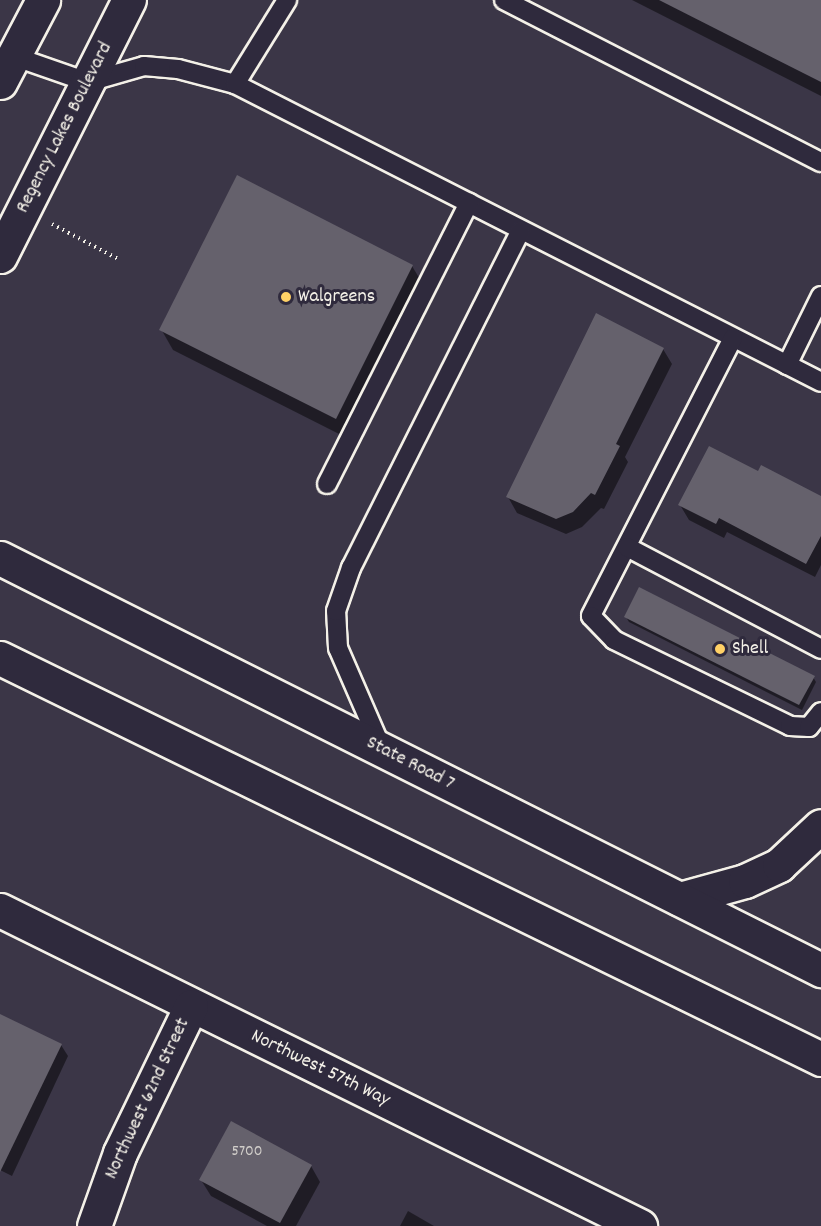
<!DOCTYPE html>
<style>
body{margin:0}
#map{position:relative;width:821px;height:1226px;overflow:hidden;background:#3b3647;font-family:Dekko,sans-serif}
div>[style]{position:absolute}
.shadow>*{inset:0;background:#0007}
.building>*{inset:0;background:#65616c}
.path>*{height:4px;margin-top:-2px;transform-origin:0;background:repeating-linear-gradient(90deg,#f4f1e8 0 1.5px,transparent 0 6px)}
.roads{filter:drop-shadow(2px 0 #f4f1e8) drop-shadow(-2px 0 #f4f1e8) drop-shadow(0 2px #f4f1e8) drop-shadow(0 -2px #f4f1e8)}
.lane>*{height:18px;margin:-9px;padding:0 9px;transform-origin:9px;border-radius:9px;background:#2f2a3d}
.street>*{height:33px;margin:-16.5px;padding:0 16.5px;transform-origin:16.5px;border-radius:16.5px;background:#2f2a3d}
.primary>*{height:33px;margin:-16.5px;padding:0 16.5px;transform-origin:16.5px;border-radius:16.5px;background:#2f2a3d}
.dots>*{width:16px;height:16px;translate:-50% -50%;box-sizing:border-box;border:3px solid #2f2a3d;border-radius:50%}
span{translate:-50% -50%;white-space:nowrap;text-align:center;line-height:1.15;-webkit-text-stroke:6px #2f2a3d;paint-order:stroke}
.number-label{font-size:16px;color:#d0cdc9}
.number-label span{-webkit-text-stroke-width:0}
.street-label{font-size:20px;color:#f4f1e8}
.poi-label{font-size:20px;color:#f4f1e8}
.left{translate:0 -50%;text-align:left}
</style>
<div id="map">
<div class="shadow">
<i style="clip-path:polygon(632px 0,821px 0,821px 96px)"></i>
<i style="clip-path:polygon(412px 266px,424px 286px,347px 438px,173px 350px,161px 329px)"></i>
<i style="clip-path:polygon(663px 349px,672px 364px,625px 457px,628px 462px,604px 509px,601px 508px,582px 527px,566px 534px,517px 513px,508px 497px)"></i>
<i style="clip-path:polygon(821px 498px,821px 565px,815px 577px,727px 532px,724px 538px,689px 520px,680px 505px)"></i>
<i style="clip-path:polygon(626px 617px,813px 677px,816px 682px,802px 710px,629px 622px)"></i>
<i style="clip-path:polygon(0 1015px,61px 1045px,68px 1056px,12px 1176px,0 1170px)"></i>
<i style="clip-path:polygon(311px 1166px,320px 1182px,296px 1226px,267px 1226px,211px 1196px,201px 1180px)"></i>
<i style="clip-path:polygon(408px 1211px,434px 1226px,400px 1226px)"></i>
</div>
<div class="building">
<i style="clip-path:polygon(659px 0,821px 0,821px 82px)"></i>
<i style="clip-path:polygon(237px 175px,413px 265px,336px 419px,159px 330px)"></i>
<i style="clip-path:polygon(596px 313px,664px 348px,616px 444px,620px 446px,595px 495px,591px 493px,573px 512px,556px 519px,506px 497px)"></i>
<i style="clip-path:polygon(709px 446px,758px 471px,761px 465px,821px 496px,821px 536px,806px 564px,719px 518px,716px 524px,678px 505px)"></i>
<i style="clip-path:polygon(639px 587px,815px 676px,799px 705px,624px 617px)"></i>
<i style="clip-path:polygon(0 1014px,62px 1044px,0 1172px)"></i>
<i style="clip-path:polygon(231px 1121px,312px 1165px,280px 1223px,199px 1180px)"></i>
</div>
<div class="path">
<i style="left:52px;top:224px;width:77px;rotate:27.9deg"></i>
</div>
<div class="roads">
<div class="lane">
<i style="left:504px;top:0;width:356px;rotate:27.1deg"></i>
<i style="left:7px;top:54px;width:86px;rotate:19.1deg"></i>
<i style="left:88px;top:82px;width:58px;rotate:-15.9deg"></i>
<i style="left:144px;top:66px;width:34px;rotate:5deg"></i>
<i style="left:178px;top:69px;width:59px;rotate:14.7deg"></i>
<i style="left:235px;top:84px;width:657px;rotate:26.95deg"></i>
<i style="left:235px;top:84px;width:99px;rotate:-58.2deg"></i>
<i style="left:733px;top:338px;width:312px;rotate:117.1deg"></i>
<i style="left:591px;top:616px;width:33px;rotate:46deg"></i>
<i style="left:614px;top:640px;width:196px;rotate:26deg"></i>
<i style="left:790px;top:726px;width:19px;rotate:3deg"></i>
<i style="left:809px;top:727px;width:19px;rotate:-51deg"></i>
<i style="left:787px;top:365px;width:77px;rotate:-63.8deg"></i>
<i style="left:327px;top:484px;width:315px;rotate:-63.2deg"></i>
<i style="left:627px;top:547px;width:219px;rotate:27.7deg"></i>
<i style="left:382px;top:749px;width:110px;rotate:-113.5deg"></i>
<i style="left:338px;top:648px;width:37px;rotate:-93deg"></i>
<i style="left:336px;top:611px;width:46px;rotate:-70.8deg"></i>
<i style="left:351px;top:568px;width:378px;rotate:-63.3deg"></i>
</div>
<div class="street">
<i style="left:0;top:82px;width:93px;rotate:-62.3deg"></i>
<i style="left:0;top:256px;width:287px;rotate:-63.3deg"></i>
<i style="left:680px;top:899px;width:67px;rotate:-15.5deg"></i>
<i style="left:745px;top:881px;width:38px;rotate:-25deg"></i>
<i style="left:779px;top:865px;width:57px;rotate:-42.9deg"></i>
<i style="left:0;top:910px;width:714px;rotate:26.28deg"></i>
<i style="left:94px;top:1226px;width:77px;rotate:-70.4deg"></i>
<i style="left:120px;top:1153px;width:163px;rotate:-64.2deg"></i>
</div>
<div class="primary">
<i style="left:0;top:558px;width:919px;rotate:26.65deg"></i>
<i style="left:0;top:658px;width:914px;rotate:26.03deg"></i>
</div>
</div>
<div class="dots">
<i style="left:286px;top:297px;background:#ffd166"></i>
<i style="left:720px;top:649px;background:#ffd166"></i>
</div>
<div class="number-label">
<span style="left:247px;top:1152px">5700</span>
</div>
<div class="street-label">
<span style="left:65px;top:128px;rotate:-63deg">Regency Lakes Boulevard</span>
<span style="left:410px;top:764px;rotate:27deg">State Road 7</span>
<span style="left:320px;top:1069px;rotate:26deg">Northwest 57th Way</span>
<span style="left:148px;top:1099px;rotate:-65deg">Northwest 62nd Street</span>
</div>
<div class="poi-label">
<span class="left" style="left:298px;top:297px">Walgreens</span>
<span class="left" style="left:732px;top:649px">Shell</span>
</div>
</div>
